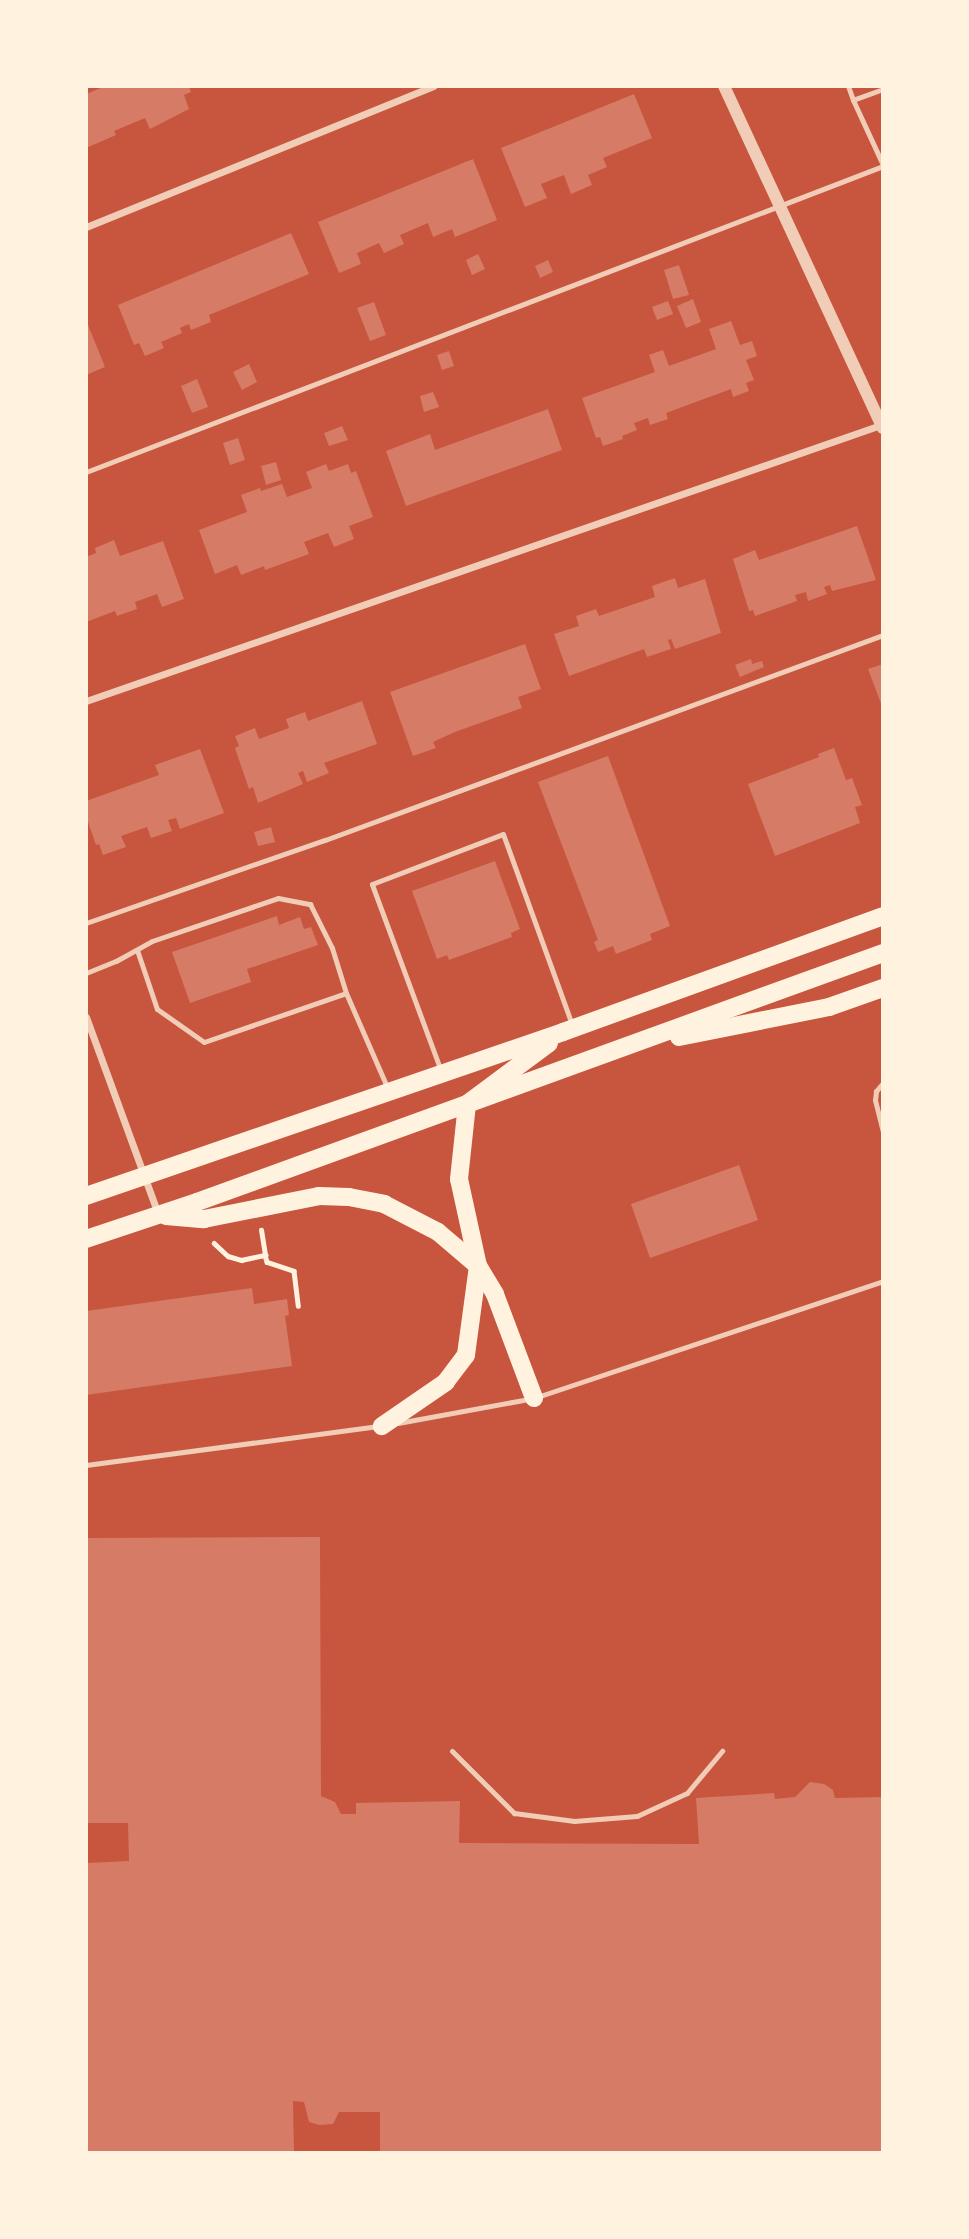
<!DOCTYPE html>
<style>
body{margin:0}
#map{position:relative;width:969px;height:2239px;overflow:hidden;background:#c8553d;font-family:Manrope,sans-serif}
div>[style]{position:absolute}
.building>*{inset:0;background:#d67c66}
.path>*{height:4.5px;margin:-2.25px;padding:0 2.25px;transform-origin:2.25px;border-radius:2.25px;background:#fff3e0}
.service>*{height:5px;margin:-2.5px;padding:0 2.5px;transform-origin:2.5px;border-radius:2.5px;background:#f1ccb7}
.minor>*{height:7px;margin:-3.5px;padding:0 3.5px;transform-origin:3.5px;border-radius:3.5px;background:#f1ccb7}
.tertiary>*{height:12px;margin:-6px;padding:0 6px;transform-origin:6px;border-radius:6px;background:#f1ccb7}
.primary>*{height:18px;margin:-9px;padding:0 9px;transform-origin:9px;border-radius:9px;background:#fff3e0}
span{translate:-50% -50%;white-space:nowrap;text-align:center;line-height:1.15;-webkit-text-stroke:6px #fff3e0;paint-order:stroke}
.frame{position:absolute;inset:0;border:88px solid #fff3e0;pointer-events:none}
</style>
<div id="map">
<div class="building">
<i style="clip-path:polygon(106px 86px,189px 86px,191px 92px,184px 95px,189px 109px,150px 129px,145px 118px,114px 131px,116px 135px,86px 148px,86px 94px)"></i>
<i style="clip-path:polygon(634px 94px,652px 138px,603px 158px,607px 167px,588px 175px,592px 185px,571px 194px,564px 175px,541px 184px,547px 198px,525px 207px,501px 148px)"></i>
<i style="clip-path:polygon(473px 159px,497px 220px,455px 237px,452px 229px,433px 237px,428px 223px,400px 235px,404px 244px,384px 253px,379px 243px,357px 253px,361px 264px,339px 273px,318px 222px)"></i>
<i style="clip-path:polygon(291px 233px,309px 274px,209px 315px,211px 322px,191px 330px,189px 324px,180px 328px,182px 333px,161px 342px,164px 348px,145px 356px,139px 343px,134px 345px,118px 305px)"></i>
<i style="clip-path:polygon(478px 254px,485px 269px,472px 275px,466px 260px)"></i>
<i style="clip-path:polygon(548px 260px,553px 272px,540px 278px,535px 266px)"></i>
<i style="clip-path:polygon(679px 265px,689px 295px,673px 299px,664px 270px)"></i>
<i style="clip-path:polygon(693px 299px,701px 322px,686px 328px,677px 306px)"></i>
<i style="clip-path:polygon(668px 301px,673px 314px,657px 320px,652px 307px)"></i>
<i style="clip-path:polygon(374px 302px,386px 335px,370px 341px,357px 308px)"></i>
<i style="clip-path:polygon(86px 320px,105px 367px,86px 375px)"></i>
<i style="clip-path:polygon(731px 321px,740px 345px,752px 341px,757px 356px,746px 360px,754px 380px,746px 383px,749px 391px,733px 397px,731px 389px,666px 413px,668px 419px,650px 425px,648px 418px,634px 423px,637px 430px,622px 436px,623px 439px,603px 446px,600px 437px,596px 438px,582px 398px,655px 372px,649px 355px,663px 350px,669px 366px,716px 349px,709px 329px)"></i>
<i style="clip-path:polygon(449px 351px,454px 366px,442px 370px,437px 355px)"></i>
<i style="clip-path:polygon(249px 364px,257px 382px,242px 390px,233px 372px)"></i>
<i style="clip-path:polygon(197px 379px,208px 407px,192px 413px,181px 386px)"></i>
<i style="clip-path:polygon(433px 392px,439px 407px,424px 412px,420px 396px)"></i>
<i style="clip-path:polygon(548px 409px,562px 450px,406px 506px,386px 451px,430px 434px,435px 450px)"></i>
<i style="clip-path:polygon(342px 426px,348px 440px,329px 446px,324px 433px)"></i>
<i style="clip-path:polygon(238px 438px,245px 460px,230px 465px,223px 443px)"></i>
<i style="clip-path:polygon(276px 462px,281px 480px,266px 485px,261px 466px)"></i>
<i style="clip-path:polygon(326px 464px,329px 471px,348px 464px,351px 473px,356px 471px,373px 517px,349px 526px,354px 539px,334px 547px,328px 533px,304px 542px,309px 554px,265px 570px,264px 566px,241px 575px,237px 565px,215px 574px,199px 530px,247px 512px,241px 495px,260px 488px,261px 491px,282px 484px,287px 497px,312px 488px,306px 472px)"></i>
<i style="clip-path:polygon(857px 526px,876px 580px,832px 591px,830px 585px,824px 587px,827px 594px,808px 601px,806px 592px,795px 595px,797px 601px,755px 616px,753px 610px,749px 611px,733px 559px,755px 550px,759px 560px)"></i>
<i style="clip-path:polygon(114px 540px,120px 556px,163px 541px,184px 599px,162px 607px,157px 594px,135px 602px,137px 609px,117px 616px,115px 611px,86px 622px,86px 557px,96px 553px,95px 548px)"></i>
<i style="clip-path:polygon(675px 578px,678px 588px,705px 579px,721px 633px,675px 649px,671px 639px,668px 640px,671px 649px,647px 657px,644px 649px,569px 676px,554px 634px,579px 626px,576px 616px,596px 609px,599px 616px,655px 597px,652px 586px)"></i>
<i style="clip-path:polygon(525px 644px,541px 689px,518px 697px,522px 708px,455px 732px,433px 742px,436px 748px,413px 756px,390px 692px)"></i>
<i style="clip-path:polygon(751px 659px,752px 664px,762px 661px,764px 667px,740px 677px,735px 665px)"></i>
<i style="clip-path:polygon(883px 664px,883px 709px,868px 669px)"></i>
<i style="clip-path:polygon(362px 701px,377px 744px,324px 763px,329px 773px,307px 782px,303px 771px,298px 773px,303px 784px,258px 803px,253px 787px,249px 789px,235px 748px,239px 746px,235px 736px,255px 728px,259px 739px,289px 728px,286px 719px,305px 712px,308px 721px)"></i>
<i style="clip-path:polygon(834px 748px,846px 780px,852px 778px,862px 805px,855px 807px,860px 823px,775px 856px,748px 784px,819px 757px,818px 754px)"></i>
<i style="clip-path:polygon(200px 749px,224px 813px,180px 829px,176px 818px,168px 820px,172px 831px,151px 838px,147px 827px,121px 836px,126px 847px,103px 855px,99px 844px,96px 845px,86px 816px,86px 801px,159px 775px,155px 765px)"></i>
<i style="clip-path:polygon(608px 756px,670px 926px,650px 934px,652px 940px,616px 954px,613px 946px,598px 952px,594px 942px,598px 940px,538px 782px)"></i>
<i style="clip-path:polygon(271px 827px,275px 842px,258px 846px,254px 832px)"></i>
<i style="clip-path:polygon(495px 861px,520px 929px,511px 933px,512px 937px,449px 960px,447px 955px,437px 959px,412px 891px)"></i>
<i style="clip-path:polygon(277px 916px,279px 925px,300px 917px,304px 929px,311px 927px,318px 945px,247px 969px,251px 982px,190px 1003px,172px 952px)"></i>
<i style="clip-path:polygon(739px 1165px,758px 1220px,650px 1258px,631px 1204px)"></i>
<i style="clip-path:polygon(252px 1288px,254px 1304px,287px 1299px,289px 1315px,285px 1316px,292px 1366px,86px 1395px,86px 1311px)"></i>
<i style="clip-path:polygon(320px 1537px,321px 1796px,335px 1802px,341px 1814px,356px 1814px,356px 1803px,460px 1801px,459px 1843px,699px 1844px,696px 1798px,774px 1793px,775px 1799px,795px 1797px,810px 1782px,824px 1784px,833px 1790px,835px 1798px,883px 1797px,883px 2153px,380px 2153px,380px 2112px,339px 2112px,333px 2124px,319px 2125px,309px 2122px,304px 2102px,293px 2101px,294px 2153px,86px 2153px,86px 1863px,129px 1861px,128px 1823px,86px 1823px,86px 1538px)"></i>
</div>
<div class="path">
<i style="left:214px;top:1243px;width:19px;rotate:43deg"></i>
<i style="left:228px;top:1256px;width:14px;rotate:17deg"></i>
<i style="left:241px;top:1260px;width:25px;rotate:-12deg"></i>
<i style="left:265px;top:1255px;width:25px;rotate:-99deg"></i>
<i style="left:265px;top:1255px;width:7px;rotate:74deg"></i>
<i style="left:267px;top:1262px;width:28px;rotate:18deg"></i>
<i style="left:294px;top:1271px;width:35px;rotate:83deg"></i>
</div>
<div class="service">
<i style="left:848px;top:86px;width:15px;rotate:70deg"></i>
<i style="left:883px;top:89px;width:32px;rotate:160deg"></i>
<i style="left:853px;top:100px;width:72px;rotate:65.2deg"></i>
<i style="left:86px;top:472px;width:854px;rotate:-21deg"></i>
<i style="left:86px;top:923px;width:253px;rotate:-19.2deg"></i>
<i style="left:325px;top:840px;width:594px;rotate:-20.17deg"></i>
<i style="left:137px;top:950px;width:62px;rotate:71.3deg"></i>
<i style="left:157px;top:1009px;width:57px;rotate:35.1deg"></i>
<i style="left:204px;top:1042px;width:150px;rotate:-19deg"></i>
<i style="left:86px;top:973px;width:32px;rotate:-22deg"></i>
<i style="left:116px;top:961px;width:41px;rotate:-29.1deg"></i>
<i style="left:152px;top:941px;width:133px;rotate:-18.8deg"></i>
<i style="left:278px;top:898px;width:33px;rotate:11deg"></i>
<i style="left:310px;top:904px;width:49px;rotate:63.4deg"></i>
<i style="left:332px;top:948px;width:47px;rotate:72.7deg"></i>
<i style="left:346px;top:993px;width:105px;rotate:66.4deg"></i>
<i style="left:441px;top:1071px;width:199px;rotate:-110.3deg"></i>
<i style="left:372px;top:884px;width:140px;rotate:-20.9deg"></i>
<i style="left:503px;top:834px;width:203px;rotate:70.1deg"></i>
<i style="left:883px;top:1083px;width:11px;rotate:131deg"></i>
<i style="left:876px;top:1091px;width:9px;rotate:96deg"></i>
<i style="left:875px;top:1100px;width:34px;rotate:76deg"></i>
<i style="left:398px;top:1423px;width:138px;rotate:-10.4deg"></i>
<i style="left:534px;top:1398px;width:368px;rotate:-18.5deg"></i>
<i style="left:86px;top:1465px;width:295px;rotate:-7.6deg"></i>
<i style="left:452px;top:1751px;width:88px;rotate:45deg"></i>
<i style="left:514px;top:1813px;width:61px;rotate:7.6deg"></i>
<i style="left:574px;top:1821px;width:63px;rotate:-4.5deg"></i>
<i style="left:637px;top:1816px;width:55px;rotate:-24.7deg"></i>
<i style="left:687px;top:1793px;width:55px;rotate:-50.2deg"></i>
</div>
<div class="minor">
<i style="left:86px;top:227px;width:375px;rotate:-22.1deg"></i>
<i style="left:86px;top:701px;width:842px;rotate:-19.15deg"></i>
<i style="left:86px;top:1017px;width:210px;rotate:69.9deg"></i>
</div>
<div class="tertiary">
<i style="left:724px;top:86px;width:377px;rotate:65.1deg"></i>
</div>
<div class="primary">
<i style="left:679px;top:1037px;width:153px;rotate:-11.3deg"></i>
<i style="left:829px;top:1007px;width:57px;rotate:-19.4deg"></i>
<i style="left:86px;top:1196px;width:504px;rotate:-18.97deg"></i>
<i style="left:563px;top:1032px;width:340px;rotate:-19.9deg"></i>
<i style="left:166px;top:1216px;width:38px;rotate:5deg"></i>
<i style="left:204px;top:1219px;width:117px;rotate:-11.3deg"></i>
<i style="left:319px;top:1196px;width:30px;rotate:2deg"></i>
<i style="left:349px;top:1197px;width:36px;rotate:11deg"></i>
<i style="left:384px;top:1204px;width:61px;rotate:27.4deg"></i>
<i style="left:438px;top:1232px;width:52px;rotate:40.4deg"></i>
<i style="left:478px;top:1266px;width:90px;rotate:97.7deg"></i>
<i style="left:466px;top:1355px;width:34px;rotate:127deg"></i>
<i style="left:446px;top:1382px;width:78px;rotate:145.5deg"></i>
<i style="left:86px;top:1239px;width:117px;rotate:-18.4deg"></i>
<i style="left:197px;top:1202px;width:730px;rotate:-19.95deg"></i>
<i style="left:534px;top:1398px;width:111px;rotate:-110.6deg"></i>
<i style="left:495px;top:1294px;width:33px;rotate:-121deg"></i>
<i style="left:478px;top:1266px;width:89px;rotate:-102.3deg"></i>
<i style="left:459px;top:1179px;width:75px;rotate:-83.9deg"></i>
<i style="left:467px;top:1104px;width:102px;rotate:-36.6deg"></i>
</div>
<div class="frame"></div>
</div>
